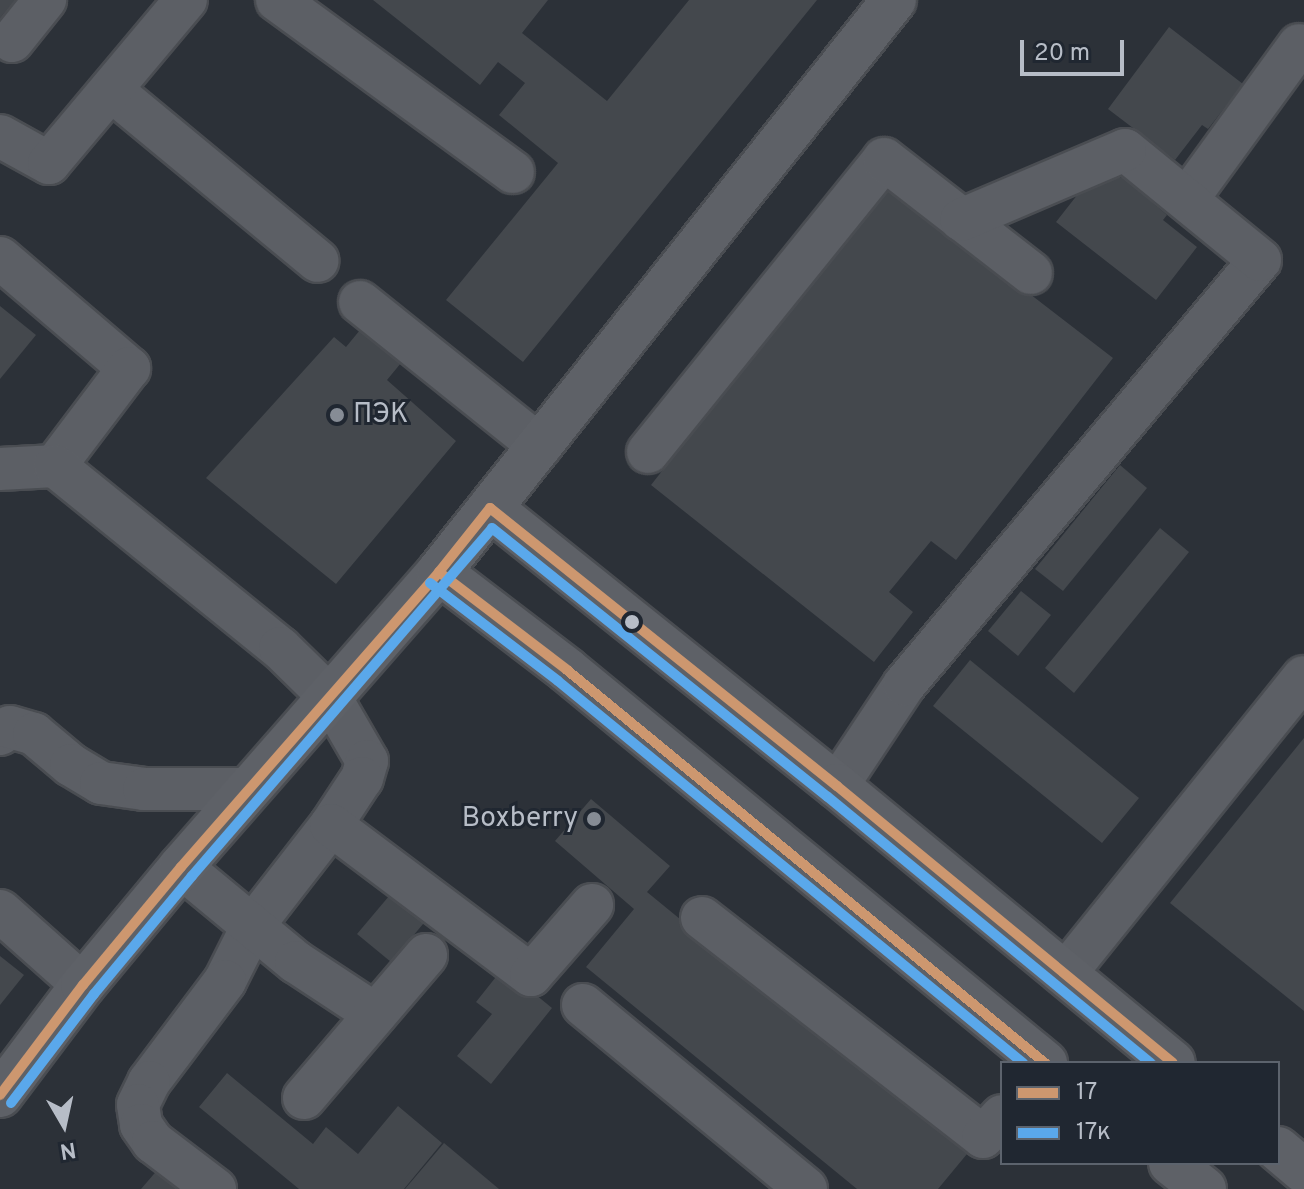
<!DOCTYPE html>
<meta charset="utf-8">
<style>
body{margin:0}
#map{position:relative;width:1304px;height:1189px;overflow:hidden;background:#2c3138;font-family:Overpass,sans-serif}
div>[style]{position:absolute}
.building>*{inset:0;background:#44484d}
.roads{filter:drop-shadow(2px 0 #4a4d52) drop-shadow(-2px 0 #4a4d52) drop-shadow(0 2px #4a4d52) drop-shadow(0 -2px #4a4d52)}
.minor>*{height:42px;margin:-21px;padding:0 21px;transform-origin:21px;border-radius:21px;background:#5c5f65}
.major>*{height:44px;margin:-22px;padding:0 22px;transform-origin:22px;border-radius:22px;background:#5e6167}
.bus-1>*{height:10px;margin:-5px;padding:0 5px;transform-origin:5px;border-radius:5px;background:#cd976f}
.bus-2>*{height:10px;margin:-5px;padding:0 5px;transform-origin:5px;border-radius:5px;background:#5aa8eb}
.dots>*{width:22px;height:22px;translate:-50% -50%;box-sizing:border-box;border:4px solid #202731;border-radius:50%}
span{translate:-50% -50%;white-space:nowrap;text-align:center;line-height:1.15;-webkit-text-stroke:6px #202731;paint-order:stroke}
.poi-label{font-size:28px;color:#b7bdc7}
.left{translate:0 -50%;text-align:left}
.right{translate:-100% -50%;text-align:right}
.legend{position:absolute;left:1000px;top:1061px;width:280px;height:104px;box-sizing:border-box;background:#202731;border:2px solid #5c636d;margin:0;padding:10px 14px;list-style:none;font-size:24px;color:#b7bdc7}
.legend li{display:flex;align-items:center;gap:16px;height:40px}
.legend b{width:40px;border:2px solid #5c636d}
.north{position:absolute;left:24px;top:1085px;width:80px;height:80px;-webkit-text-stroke:6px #202731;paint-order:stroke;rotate:171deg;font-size:22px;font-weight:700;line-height:32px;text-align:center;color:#b7bdc7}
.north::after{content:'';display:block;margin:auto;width:28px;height:36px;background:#b7bdc7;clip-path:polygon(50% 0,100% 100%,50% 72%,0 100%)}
.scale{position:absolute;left:1020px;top:40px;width:104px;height:36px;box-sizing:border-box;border:4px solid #b7bdc7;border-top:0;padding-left:10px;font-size:24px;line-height:28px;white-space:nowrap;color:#b7bdc7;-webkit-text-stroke:6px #202731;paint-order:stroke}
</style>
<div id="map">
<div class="building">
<i style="clip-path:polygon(0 0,15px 0,0 18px)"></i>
<i style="clip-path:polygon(373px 0,548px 0,522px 33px,607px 101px,689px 0,817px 0,523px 362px,446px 300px,558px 163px,499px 115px,525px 83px,498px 62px,480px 85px)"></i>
<i style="clip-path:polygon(1169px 27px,1243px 84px,1208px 129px,1202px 125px,1175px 160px,1108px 109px)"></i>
<i style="clip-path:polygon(1123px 177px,1167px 215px,1163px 220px,1197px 247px,1156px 300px,1056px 222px,1085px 185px)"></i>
<i style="clip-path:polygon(887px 184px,1113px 358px,956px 560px,931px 541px,889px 592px,913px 612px,874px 662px,651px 485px)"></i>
<i style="clip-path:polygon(0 306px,36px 335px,0 379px)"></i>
<i style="clip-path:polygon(360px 330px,401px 363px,387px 380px,456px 441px,336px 584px,206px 478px,334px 337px,346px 347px)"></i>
<i style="clip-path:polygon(1120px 465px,1147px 488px,1063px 591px,1035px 569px)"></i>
<i style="clip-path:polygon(1160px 528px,1189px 552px,1074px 693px,1045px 668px)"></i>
<i style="clip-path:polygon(1021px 591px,1051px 615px,1018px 656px,988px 631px)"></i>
<i style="clip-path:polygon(970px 660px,1139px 798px,1102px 843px,933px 706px)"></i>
<i style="clip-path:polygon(1304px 738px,1304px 1011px,1170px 903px)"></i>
<i style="clip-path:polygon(591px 799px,670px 866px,647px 892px,967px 1154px,938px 1189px,857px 1189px,586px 967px,634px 909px,555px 841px)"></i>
<i style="clip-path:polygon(400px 883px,434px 911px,391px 962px,357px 934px)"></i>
<i style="clip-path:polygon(0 956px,24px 975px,0 1005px)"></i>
<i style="clip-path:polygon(503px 968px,552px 1008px,491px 1084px,457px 1056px,492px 1014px,476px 1002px)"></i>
<i style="clip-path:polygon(227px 1073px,313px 1144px,326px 1127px,358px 1154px,398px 1106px,442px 1143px,404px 1189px,299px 1189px,199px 1107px)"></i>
<i style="clip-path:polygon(444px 1143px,499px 1189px,405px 1189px)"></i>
<i style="clip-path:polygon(166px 1160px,185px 1189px,141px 1189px)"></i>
</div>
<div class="roads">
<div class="minor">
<i style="left:277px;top:0;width:292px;rotate:36.1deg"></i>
<i style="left:12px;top:41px;width:53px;rotate:-51.2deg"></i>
<i style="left:111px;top:90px;width:268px;rotate:39.6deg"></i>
<i style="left:0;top:136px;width:56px;rotate:28.9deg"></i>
<i style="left:49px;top:163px;width:213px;rotate:-50deg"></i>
<i style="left:1188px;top:198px;width:189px;rotate:-54deg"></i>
<i style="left:0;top:258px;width:170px;rotate:40.5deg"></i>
<i style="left:129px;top:368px;width:123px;rotate:127.1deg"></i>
<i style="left:360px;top:302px;width:231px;rotate:38.7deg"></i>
<i style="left:648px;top:452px;width:376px;rotate:-51.1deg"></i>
<i style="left:884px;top:159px;width:186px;rotate:37.8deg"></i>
<i style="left:0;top:469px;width:55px;rotate:-3.1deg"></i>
<i style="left:55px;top:466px;width:289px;rotate:39deg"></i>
<i style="left:280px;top:648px;width:70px;rotate:44.4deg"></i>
<i style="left:330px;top:697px;width:74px;rotate:60deg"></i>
<i style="left:367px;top:761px;width:18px;rotate:106deg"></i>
<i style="left:362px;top:778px;width:56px;rotate:123.4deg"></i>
<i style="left:331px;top:825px;width:129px;rotate:127.8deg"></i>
<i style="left:252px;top:927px;width:60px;rotate:116.6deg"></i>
<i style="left:225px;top:981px;width:126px;rotate:127deg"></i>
<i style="left:149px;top:1082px;width:25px;rotate:116deg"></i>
<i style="left:138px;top:1105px;width:20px;rotate:81deg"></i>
<i style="left:141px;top:1125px;width:21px;rotate:55deg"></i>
<i style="left:153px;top:1142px;width:78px;rotate:37.2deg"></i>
<i style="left:0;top:734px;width:12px;rotate:-35deg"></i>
<i style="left:10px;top:727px;width:25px;rotate:16deg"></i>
<i style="left:34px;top:734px;width:48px;rotate:40deg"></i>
<i style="left:71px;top:765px;width:35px;rotate:31deg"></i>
<i style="left:101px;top:783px;width:43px;rotate:7.9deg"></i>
<i style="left:144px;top:789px;width:103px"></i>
<i style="left:837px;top:786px;width:121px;rotate:-56.4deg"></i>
<i style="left:904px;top:685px;width:554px;rotate:-50.05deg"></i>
<i style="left:1260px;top:260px;width:174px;rotate:-140.8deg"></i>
<i style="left:1125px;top:150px;width:178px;rotate:156.9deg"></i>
<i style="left:331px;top:825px;width:250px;rotate:36.9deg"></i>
<i style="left:531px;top:975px;width:93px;rotate:-48.9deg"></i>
<i style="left:181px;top:867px;width:149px;rotate:39.6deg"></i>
<i style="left:296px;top:962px;width:95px;rotate:33.4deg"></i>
<i style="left:0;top:911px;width:111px;rotate:41.7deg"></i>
<i style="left:702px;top:918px;width:356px;rotate:37.9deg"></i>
<i style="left:983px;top:1137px;width:28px;rotate:-48deg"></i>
<i style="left:1065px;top:974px;width:381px;rotate:-51.2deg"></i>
<i style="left:583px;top:1005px;width:289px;rotate:39.5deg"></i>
<i style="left:304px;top:1098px;width:188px;rotate:-49.5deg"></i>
</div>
<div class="major">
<i style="left:490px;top:508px;width:445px;rotate:38.7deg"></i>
<i style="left:837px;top:786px;width:435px;rotate:39.5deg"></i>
<i style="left:439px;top:572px;width:161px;rotate:37.4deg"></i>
<i style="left:567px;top:670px;width:619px;rotate:39.43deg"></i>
<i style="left:0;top:1095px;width:138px;rotate:-53deg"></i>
<i style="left:83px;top:985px;width:153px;rotate:-50.3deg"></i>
<i style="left:181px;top:867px;width:392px;rotate:-48.8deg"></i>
<i style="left:439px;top:572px;width:731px;rotate:-51.5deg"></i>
<i style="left:1278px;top:1149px;width:34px;rotate:40deg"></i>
<i style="left:1171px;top:1163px;width:42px;rotate:38.2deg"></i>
</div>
</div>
<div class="bus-1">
<i style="left:439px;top:572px;width:161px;rotate:37.4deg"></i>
<i style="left:567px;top:670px;width:619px;rotate:39.43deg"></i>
<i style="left:0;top:1095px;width:138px;rotate:-53deg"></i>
<i style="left:83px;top:985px;width:153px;rotate:-50.3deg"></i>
<i style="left:181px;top:867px;width:392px;rotate:-48.8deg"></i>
<i style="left:439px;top:572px;width:82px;rotate:-51.4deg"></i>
<i style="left:490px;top:508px;width:445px;rotate:38.7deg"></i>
<i style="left:837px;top:786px;width:435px;rotate:39.5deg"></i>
</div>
<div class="bus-2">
<i style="left:430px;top:583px;width:161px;rotate:37.4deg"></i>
<i style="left:558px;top:681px;width:602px;rotate:39.4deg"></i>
<i style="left:11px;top:1103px;width:137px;rotate:-52.7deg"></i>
<i style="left:94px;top:994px;width:153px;rotate:-50.3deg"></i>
<i style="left:192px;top:876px;width:459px;rotate:-49.2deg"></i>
<i style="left:492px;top:528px;width:430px;rotate:38.7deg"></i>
<i style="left:828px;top:797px;width:418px;rotate:39.5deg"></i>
</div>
<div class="dots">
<i style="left:337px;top:415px;background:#868c95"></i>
<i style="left:632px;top:622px;background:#b7bdc7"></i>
<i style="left:594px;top:819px;background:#868c95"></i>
</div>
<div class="poi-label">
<span class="left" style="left:353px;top:415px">ПЭК</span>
<span class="right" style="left:578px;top:819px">Boxberry</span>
</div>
<ul class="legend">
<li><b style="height:10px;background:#cd976f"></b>17</li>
<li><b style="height:10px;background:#5aa8eb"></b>17к</li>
</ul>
<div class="north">N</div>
<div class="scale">20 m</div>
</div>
